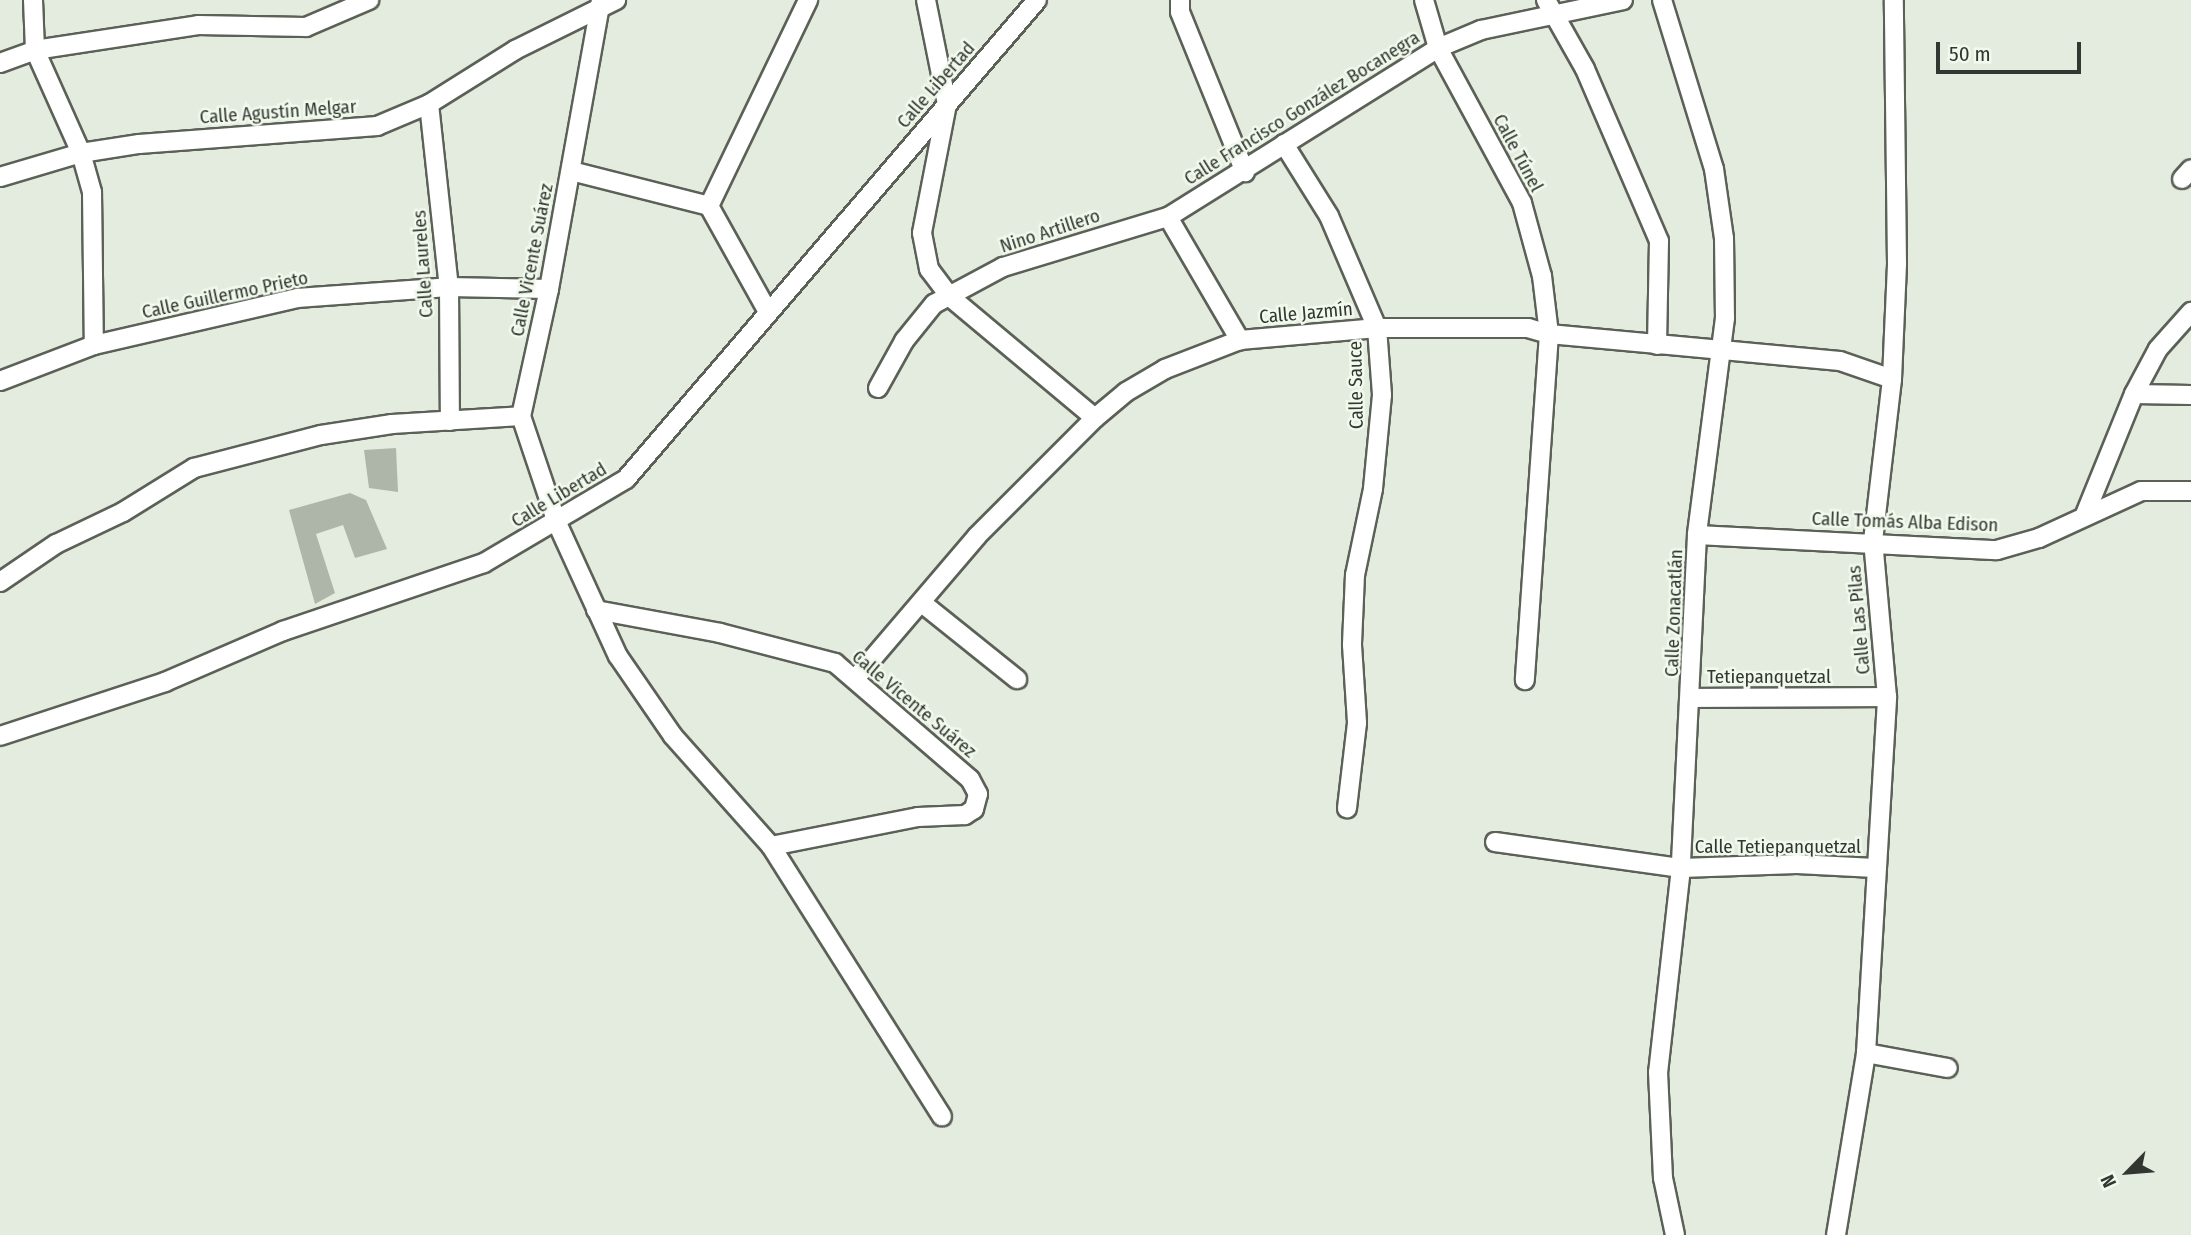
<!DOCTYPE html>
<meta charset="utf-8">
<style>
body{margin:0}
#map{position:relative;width:2191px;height:1235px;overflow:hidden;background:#e4ecdf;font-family:"Fira Sans Condensed",sans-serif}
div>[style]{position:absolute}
.building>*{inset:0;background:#aeb6aa}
.roads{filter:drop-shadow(2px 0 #5b6157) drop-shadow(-2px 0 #5b6157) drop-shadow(0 2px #5b6157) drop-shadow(0 -2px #5b6157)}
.street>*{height:18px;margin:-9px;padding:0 9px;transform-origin:9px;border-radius:9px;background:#fff}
span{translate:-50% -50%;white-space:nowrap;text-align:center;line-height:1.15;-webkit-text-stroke:5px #f1f9ec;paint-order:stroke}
.street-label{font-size:19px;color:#333732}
.north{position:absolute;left:2093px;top:1137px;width:70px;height:70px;-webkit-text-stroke:5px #f1f9ec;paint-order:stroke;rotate:245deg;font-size:19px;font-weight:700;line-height:28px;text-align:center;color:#333732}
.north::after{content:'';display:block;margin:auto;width:24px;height:32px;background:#333732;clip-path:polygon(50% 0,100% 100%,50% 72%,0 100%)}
.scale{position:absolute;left:1936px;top:42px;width:145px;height:32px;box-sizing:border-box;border:4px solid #333732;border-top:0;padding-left:9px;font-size:21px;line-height:24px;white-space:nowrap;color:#333732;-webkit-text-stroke:5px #f1f9ec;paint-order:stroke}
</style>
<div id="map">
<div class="building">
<i style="clip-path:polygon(396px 448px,398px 492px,369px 488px,364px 450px)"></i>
<i style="clip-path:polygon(350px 493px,366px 500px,387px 549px,355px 558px,343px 525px,316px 534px,335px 593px,315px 604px,289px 510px)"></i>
</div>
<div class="roads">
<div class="street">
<i style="left:33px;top:0;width:50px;rotate:87.7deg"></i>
<i style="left:35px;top:50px;width:113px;rotate:65.9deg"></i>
<i style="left:81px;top:153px;width:41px;rotate:74.2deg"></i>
<i style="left:92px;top:192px;width:153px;rotate:89.3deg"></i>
<i style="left:601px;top:0;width:294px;rotate:100.2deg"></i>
<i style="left:549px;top:289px;width:130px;rotate:102.4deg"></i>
<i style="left:521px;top:416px;width:113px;rotate:71.4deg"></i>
<i style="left:557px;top:523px;width:146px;rotate:65.4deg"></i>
<i style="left:618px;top:656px;width:97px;rotate:55.5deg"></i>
<i style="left:673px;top:736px;width:147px;rotate:48.3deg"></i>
<i style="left:771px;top:846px;width:320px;rotate:57.7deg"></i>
<i style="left:926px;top:0;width:106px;rotate:78.6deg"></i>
<i style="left:947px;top:104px;width:131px;rotate:101deg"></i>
<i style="left:922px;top:233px;width:37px;rotate:79deg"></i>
<i style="left:929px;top:269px;width:34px;rotate:53deg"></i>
<i style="left:949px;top:296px;width:190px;rotate:39.9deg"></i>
<i style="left:1180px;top:0;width:12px;rotate:90deg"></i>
<i style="left:1180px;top:12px;width:173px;rotate:67.9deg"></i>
<i style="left:1424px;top:0;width:50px;rotate:73.7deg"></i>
<i style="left:1438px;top:48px;width:176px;rotate:61.5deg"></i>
<i style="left:1522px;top:203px;width:76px;rotate:74.7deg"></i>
<i style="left:1542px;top:276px;width:58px;rotate:83.1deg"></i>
<i style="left:1549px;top:334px;width:347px;rotate:94deg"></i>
<i style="left:1546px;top:0;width:79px;rotate:60.5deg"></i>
<i style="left:1585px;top:69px;width:187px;rotate:66.7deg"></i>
<i style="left:1659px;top:241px;width:104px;rotate:91.1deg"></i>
<i style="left:1662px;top:0;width:177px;rotate:72.9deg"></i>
<i style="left:1714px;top:169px;width:70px;rotate:81.8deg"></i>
<i style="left:1724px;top:238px;width:80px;rotate:89.3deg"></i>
<i style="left:1725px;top:318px;width:219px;rotate:97.4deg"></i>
<i style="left:1697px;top:535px;width:333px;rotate:92.8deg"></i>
<i style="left:1681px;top:868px;width:205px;rotate:96.4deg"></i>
<i style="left:1658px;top:1072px;width:106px;rotate:87.3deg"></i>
<i style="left:1663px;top:1178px;width:58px;rotate:78.1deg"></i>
<i style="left:0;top:63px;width:37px;rotate:-20deg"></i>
<i style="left:35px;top:50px;width:165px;rotate:-8.7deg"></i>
<i style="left:198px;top:25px;width:108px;rotate:1.1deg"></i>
<i style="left:306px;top:27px;width:69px;rotate:-23.2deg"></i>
<i style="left:429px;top:104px;width:184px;rotate:83.8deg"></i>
<i style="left:449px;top:287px;width:134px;rotate:89.6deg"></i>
<i style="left:1284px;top:144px;width:85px;rotate:58deg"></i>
<i style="left:1329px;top:216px;width:122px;rotate:66.8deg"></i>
<i style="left:1377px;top:328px;width:67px;rotate:85.7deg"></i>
<i style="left:1382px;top:395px;width:94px;rotate:95.5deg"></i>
<i style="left:1373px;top:489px;width:88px;rotate:101.8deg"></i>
<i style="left:1355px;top:575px;width:70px;rotate:92.5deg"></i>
<i style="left:1352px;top:645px;width:78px;rotate:86.3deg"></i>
<i style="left:1357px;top:723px;width:86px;rotate:96.7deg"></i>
<i style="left:571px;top:171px;width:142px;rotate:14.2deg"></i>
<i style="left:0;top:177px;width:84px;rotate:-16.5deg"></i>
<i style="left:81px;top:153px;width:59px;rotate:-8.8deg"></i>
<i style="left:139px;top:144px;width:239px;rotate:-4.3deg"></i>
<i style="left:377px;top:126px;width:56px;rotate:-22.9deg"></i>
<i style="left:429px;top:104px;width:102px;rotate:-32.1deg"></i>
<i style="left:515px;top:50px;width:113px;rotate:-26.3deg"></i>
<i style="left:2182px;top:179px;width:13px;rotate:-48deg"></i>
<i style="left:709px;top:206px;width:229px;rotate:-64.3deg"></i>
<i style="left:709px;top:206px;width:121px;rotate:60.9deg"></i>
<i style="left:1168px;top:217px;width:143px;rotate:59.7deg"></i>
<i style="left:0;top:381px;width:101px;rotate:-21deg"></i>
<i style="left:94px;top:345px;width:208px;rotate:-13deg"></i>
<i style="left:297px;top:298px;width:152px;rotate:-4.1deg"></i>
<i style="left:449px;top:287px;width:100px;rotate:1.1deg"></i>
<i style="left:878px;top:388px;width:54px;rotate:-61deg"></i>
<i style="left:904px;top:341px;width:48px;rotate:-51deg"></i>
<i style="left:934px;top:304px;width:78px;rotate:-28.2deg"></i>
<i style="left:1003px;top:267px;width:172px;rotate:-16.9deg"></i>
<i style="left:1168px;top:217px;width:319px;rotate:-32deg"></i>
<i style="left:1438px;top:48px;width:47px;rotate:-22.7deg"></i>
<i style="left:1481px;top:30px;width:145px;rotate:-11.9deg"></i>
<i style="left:2134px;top:394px;width:57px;rotate:1deg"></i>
<i style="left:2084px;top:517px;width:133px;rotate:-67.9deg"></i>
<i style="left:2134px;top:394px;width:51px;rotate:-61.9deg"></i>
<i style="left:2158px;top:349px;width:50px;rotate:-48.3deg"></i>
<i style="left:1697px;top:535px;width:300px;rotate:2.9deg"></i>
<i style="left:1997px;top:550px;width:44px;rotate:-15.9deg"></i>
<i style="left:2039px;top:538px;width:112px;rotate:-24.7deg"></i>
<i style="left:2141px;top:491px;width:50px"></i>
<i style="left:0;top:582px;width:68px;rotate:-34.2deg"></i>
<i style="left:56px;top:544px;width:74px;rotate:-25.5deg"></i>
<i style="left:123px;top:512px;width:84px;rotate:-31.8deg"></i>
<i style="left:194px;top:468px;width:131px;rotate:-14.6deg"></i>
<i style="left:321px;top:435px;width:72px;rotate:-8.8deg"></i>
<i style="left:392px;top:424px;width:129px;rotate:-3.5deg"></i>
<i style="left:922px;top:603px;width:122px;rotate:38.7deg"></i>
<i style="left:596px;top:610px;width:126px;rotate:10.5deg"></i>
<i style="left:720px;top:633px;width:119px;rotate:14.6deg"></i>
<i style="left:835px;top:663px;width:178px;rotate:40.7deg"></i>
<i style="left:970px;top:779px;width:17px;rotate:62deg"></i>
<i style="left:978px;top:794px;width:16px;rotate:105deg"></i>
<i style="left:974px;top:809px;width:11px;rotate:146deg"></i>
<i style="left:965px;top:815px;width:47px;rotate:177.6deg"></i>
<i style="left:918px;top:817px;width:150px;rotate:168.8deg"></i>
<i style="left:855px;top:679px;width:188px;rotate:-49.5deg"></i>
<i style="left:977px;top:536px;width:167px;rotate:-45deg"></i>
<i style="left:1095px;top:418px;width:40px;rotate:-40deg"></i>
<i style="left:1126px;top:392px;width:45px;rotate:-30.5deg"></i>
<i style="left:1165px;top:369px;width:80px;rotate:-21.1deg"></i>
<i style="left:1240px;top:340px;width:138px;rotate:-5deg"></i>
<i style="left:1377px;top:328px;width:151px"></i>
<i style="left:1528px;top:328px;width:22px;rotate:16deg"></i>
<i style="left:1549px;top:334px;width:292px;rotate:5.3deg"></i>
<i style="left:1840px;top:361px;width:55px;rotate:19.1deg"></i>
<i style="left:1692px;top:698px;width:195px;rotate:-0.3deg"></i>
<i style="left:0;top:736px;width:174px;rotate:-18.1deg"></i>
<i style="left:165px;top:682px;width:129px;rotate:-23.4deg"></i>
<i style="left:283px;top:631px;width:212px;rotate:-18.7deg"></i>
<i style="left:484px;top:563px;width:165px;rotate:-30.6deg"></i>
<i style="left:626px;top:479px;width:631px;rotate:-49.37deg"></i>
<i style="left:1495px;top:842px;width:188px;rotate:8deg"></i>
<i style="left:1681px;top:868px;width:116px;rotate:-2deg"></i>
<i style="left:1797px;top:864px;width:78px;rotate:2.9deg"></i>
<i style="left:1866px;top:1053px;width:83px;rotate:10.4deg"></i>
<i style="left:1836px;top:1235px;width:184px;rotate:-80.6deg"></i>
<i style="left:1866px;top:1053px;width:357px;rotate:-86.6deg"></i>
<i style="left:1887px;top:697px;width:157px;rotate:-95.1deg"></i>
<i style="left:1873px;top:541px;width:163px;rotate:-83.3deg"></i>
<i style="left:1892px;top:379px;width:116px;rotate:-87.5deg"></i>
<i style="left:1897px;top:263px;width:263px;rotate:-90.7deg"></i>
</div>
</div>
<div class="street-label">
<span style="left:936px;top:85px;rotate:-49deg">Calle Libertad</span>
<span style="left:1302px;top:108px;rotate:-32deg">Calle Francisco González Bocanegra</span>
<span style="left:278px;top:112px;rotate:-4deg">Calle Agustín Melgar</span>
<span style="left:1518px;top:153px;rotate:62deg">Calle Túnel</span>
<span style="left:1050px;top:231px;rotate:-18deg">Nino Artillero</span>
<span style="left:532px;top:260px;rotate:-79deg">Calle Vicente Suárez</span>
<span style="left:423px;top:264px;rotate:-94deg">Calle Laureles</span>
<span style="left:225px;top:295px;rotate:-12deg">Calle Guillermo Prieto</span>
<span style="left:1306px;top:313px;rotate:-5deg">Calle Jazmín</span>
<span style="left:1356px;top:385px;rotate:-91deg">Calle Sauce</span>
<span style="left:559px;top:495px;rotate:-31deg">Calle Libertad</span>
<span style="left:1905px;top:522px;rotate:2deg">Calle Tomás Alba Edison</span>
<span style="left:1674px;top:613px;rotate:-88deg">Calle Zonacatlán</span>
<span style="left:1859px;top:620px;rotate:-95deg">Calle Las Pilas</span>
<span style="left:1769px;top:677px">Tetiepanquetzal</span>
<span style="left:914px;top:704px;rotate:40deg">Calle Vicente Suárez</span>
<span style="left:1778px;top:847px">Calle Tetiepanquetzal</span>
</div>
<div class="north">N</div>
<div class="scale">50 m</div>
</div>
